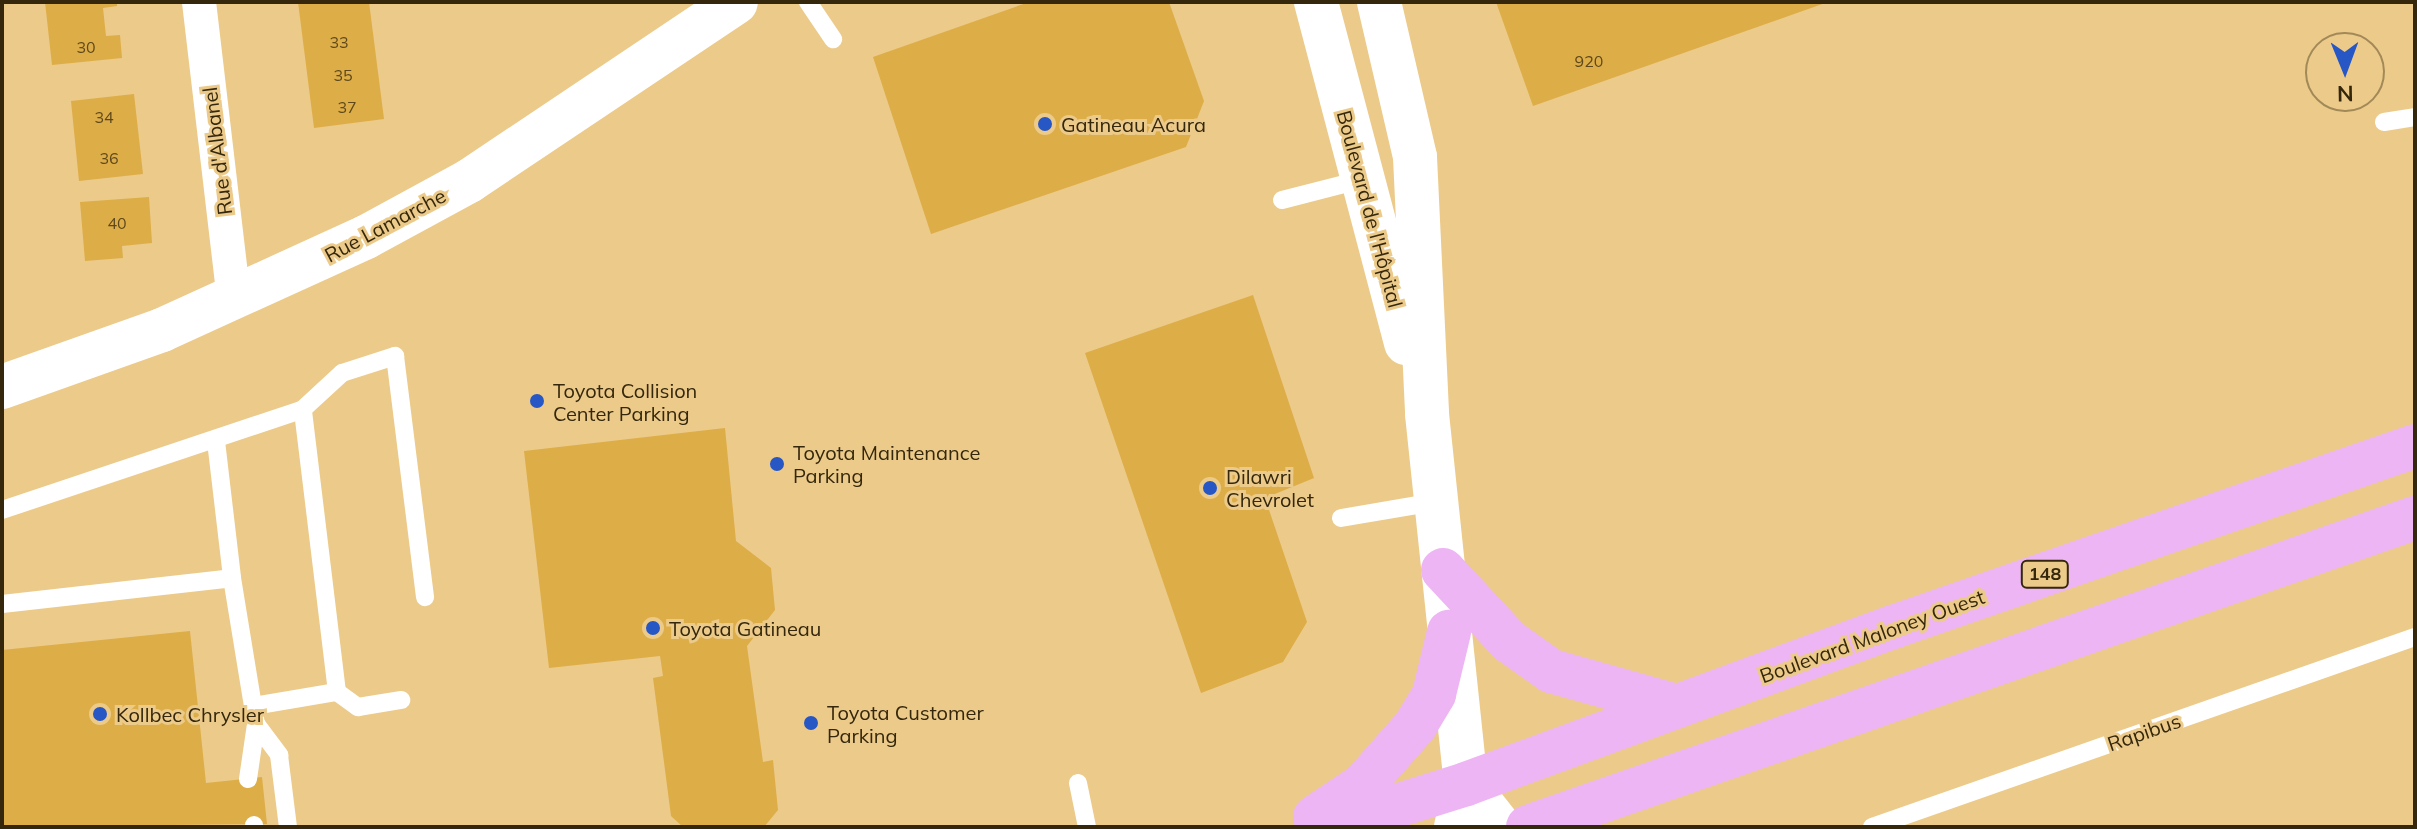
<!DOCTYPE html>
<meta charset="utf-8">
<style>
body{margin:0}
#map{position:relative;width:2417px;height:829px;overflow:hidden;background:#ecca8a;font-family:Mulish,sans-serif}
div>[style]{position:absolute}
.building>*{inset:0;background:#ddad47}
.lane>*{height:18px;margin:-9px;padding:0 9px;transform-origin:9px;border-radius:9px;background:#fff}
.street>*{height:34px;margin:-17px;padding:0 17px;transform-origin:17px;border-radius:17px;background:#fff}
.secondary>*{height:44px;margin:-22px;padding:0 22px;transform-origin:22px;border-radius:22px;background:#fff}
.primary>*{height:44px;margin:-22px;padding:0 22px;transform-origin:22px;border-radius:22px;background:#edb5f4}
.dots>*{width:22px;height:22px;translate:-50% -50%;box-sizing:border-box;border:4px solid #ecca8a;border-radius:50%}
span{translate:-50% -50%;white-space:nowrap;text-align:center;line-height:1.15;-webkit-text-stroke:6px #ecca8a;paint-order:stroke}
.number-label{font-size:16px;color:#5e481b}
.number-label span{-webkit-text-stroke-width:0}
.shield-label span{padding:2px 6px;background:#ecca8a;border:2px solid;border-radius:6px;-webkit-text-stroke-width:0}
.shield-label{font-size:18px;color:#34270c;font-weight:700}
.poi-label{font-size:20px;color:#34270c}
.left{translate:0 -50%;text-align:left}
.street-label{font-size:20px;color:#34270c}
.frame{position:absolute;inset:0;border:4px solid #34270c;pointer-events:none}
.north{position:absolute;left:2305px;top:32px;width:80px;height:80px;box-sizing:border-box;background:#ecca8a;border:2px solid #a28958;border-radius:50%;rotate:179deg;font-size:22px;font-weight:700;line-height:32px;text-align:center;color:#34270c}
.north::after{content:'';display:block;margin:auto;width:28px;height:36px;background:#2757c5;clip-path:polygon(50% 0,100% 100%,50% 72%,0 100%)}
</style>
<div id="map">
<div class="building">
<i style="clip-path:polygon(45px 2px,117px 2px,117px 6px,103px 8px,106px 36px,120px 35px,122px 58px,52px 65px)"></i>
<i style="clip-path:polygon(298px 2px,369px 2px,384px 119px,314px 128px)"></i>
<i style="clip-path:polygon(1029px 2px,1169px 2px,1204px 101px,1186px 147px,931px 234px,873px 57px)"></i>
<i style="clip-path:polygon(1496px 2px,1828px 2px,1533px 106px)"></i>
<i style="clip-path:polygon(134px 94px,143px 174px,79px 181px,71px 101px)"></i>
<i style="clip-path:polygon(149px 197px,152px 243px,122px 246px,123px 258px,85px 261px,80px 202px)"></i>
<i style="clip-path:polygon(1253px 295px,1314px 478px,1265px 498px,1307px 622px,1283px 662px,1201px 693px,1085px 353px)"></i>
<i style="clip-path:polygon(725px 428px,736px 541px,771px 568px,775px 610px,747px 646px,763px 762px,773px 760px,778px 810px,764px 827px,683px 827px,671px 816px,653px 678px,663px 676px,660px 656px,549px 668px,524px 451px)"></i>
<i style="clip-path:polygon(190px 631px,206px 783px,262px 777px,267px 824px,2px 827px,2px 650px)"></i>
</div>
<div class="lane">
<i style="left:808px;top:2px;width:45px;rotate:56deg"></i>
<i style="left:2384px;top:122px;width:31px;rotate:-9deg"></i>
<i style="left:1282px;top:200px;width:81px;rotate:-14.4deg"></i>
<i style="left:216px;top:441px;width:138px;rotate:83.3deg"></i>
<i style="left:2px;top:510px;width:317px;rotate:-18.5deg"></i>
<i style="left:1341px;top:518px;width:96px;rotate:-9.6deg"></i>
<i style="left:2px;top:604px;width:231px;rotate:-6.4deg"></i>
<i style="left:232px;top:578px;width:148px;rotate:80.7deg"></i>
<i style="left:256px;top:724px;width:39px;rotate:53deg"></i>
<i style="left:279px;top:755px;width:73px;rotate:82.9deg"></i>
<i style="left:337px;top:692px;width:285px;rotate:-96.9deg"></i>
<i style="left:303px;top:409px;width:53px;rotate:-42.7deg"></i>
<i style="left:342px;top:373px;width:56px;rotate:-17.8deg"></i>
<i style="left:395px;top:356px;width:243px;rotate:82.9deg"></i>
<i style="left:253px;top:706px;width:85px;rotate:-9.5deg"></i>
<i style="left:337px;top:692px;width:26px;rotate:36deg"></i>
<i style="left:358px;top:707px;width:44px;rotate:-9.2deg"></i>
<i style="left:248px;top:779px;width:56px;rotate:-81.7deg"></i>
<i style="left:1078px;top:783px;width:45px;rotate:78.4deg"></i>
<i style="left:254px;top:825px;width:2px;rotate:90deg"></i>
<i style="left:1872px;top:827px;width:575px;rotate:-19.29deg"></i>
</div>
<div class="street">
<i style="left:199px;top:2px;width:300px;rotate:83.3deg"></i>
</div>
<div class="secondary">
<i style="left:1316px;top:2px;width:353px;rotate:75.2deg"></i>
<i style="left:1379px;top:2px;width:159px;rotate:76.9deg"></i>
<i style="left:1415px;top:157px;width:257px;rotate:87.3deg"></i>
<i style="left:1427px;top:414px;width:372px;rotate:84deg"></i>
<i style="left:1466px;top:784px;width:44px;rotate:103.1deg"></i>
<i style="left:2px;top:387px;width:170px;rotate:-19.6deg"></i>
<i style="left:162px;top:330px;width:224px;rotate:-24.5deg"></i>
<i style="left:366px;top:237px;width:117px;rotate:-28.5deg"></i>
<i style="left:469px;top:181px;width:321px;rotate:-33.8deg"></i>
<i style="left:1466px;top:784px;width:55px;rotate:51.7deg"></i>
</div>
<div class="primary">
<i style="left:1443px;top:570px;width:97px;rotate:47.1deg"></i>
<i style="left:1509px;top:641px;width:52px;rotate:35.5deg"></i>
<i style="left:1551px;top:671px;width:130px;rotate:15.6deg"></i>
<i style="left:1315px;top:817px;width:58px;rotate:-33.7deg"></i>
<i style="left:1363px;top:785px;width:79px;rotate:-48.6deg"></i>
<i style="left:1415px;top:726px;width:37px;rotate:-59deg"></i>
<i style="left:1434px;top:694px;width:64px;rotate:-76.4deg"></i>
<i style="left:1329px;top:827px;width:144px;rotate:-17.4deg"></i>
<i style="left:1466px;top:784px;width:455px;rotate:-20.2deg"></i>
<i style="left:1893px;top:627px;width:552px;rotate:-19.12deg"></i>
<i style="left:1528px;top:827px;width:939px;rotate:-19.21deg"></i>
</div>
<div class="dots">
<i style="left:1045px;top:124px;background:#2757c5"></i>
<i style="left:537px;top:401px;background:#2757c5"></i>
<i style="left:777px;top:464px;background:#2757c5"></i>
<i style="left:1210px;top:488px;background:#2757c5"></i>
<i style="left:653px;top:628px;background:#2757c5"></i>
<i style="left:100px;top:714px;background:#2757c5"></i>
<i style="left:811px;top:723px;background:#2757c5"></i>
</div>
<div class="number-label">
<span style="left:339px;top:42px">33</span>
<span style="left:86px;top:47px">30</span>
<span style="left:1589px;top:61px">920</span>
<span style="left:343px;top:75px">35</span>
<span style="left:347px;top:107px">37</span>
<span style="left:104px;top:117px">34</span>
<span style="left:109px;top:158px">36</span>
<span style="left:117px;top:223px">40</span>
</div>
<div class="shield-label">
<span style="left:2045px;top:574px">148</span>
</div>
<div class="poi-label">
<span class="left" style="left:1061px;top:124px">Gatineau Acura</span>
<span class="left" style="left:553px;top:402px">Toyota Collision<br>Center Parking</span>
<span class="left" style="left:793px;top:464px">Toyota Maintenance<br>Parking</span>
<span class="left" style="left:1226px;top:488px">Dilawri<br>Chevrolet</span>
<span class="left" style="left:669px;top:628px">Toyota Gatineau</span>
<span class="left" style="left:827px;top:724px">Toyota Customer<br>Parking</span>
<span class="left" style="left:116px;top:714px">Kollbec Chrysler</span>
</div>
<div class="street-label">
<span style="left:217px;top:151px;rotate:-97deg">Rue d'Albanel</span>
<span style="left:1370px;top:209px;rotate:75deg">Boulevard de l'Hôpital</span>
<span style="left:385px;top:225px;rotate:-28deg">Rue Lamarche</span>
<span style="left:1872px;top:636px;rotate:-20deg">Boulevard Maloney Ouest</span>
<span style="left:2144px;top:732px;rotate:-19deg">Rapibus</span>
</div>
<div class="frame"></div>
<div class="north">N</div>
</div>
